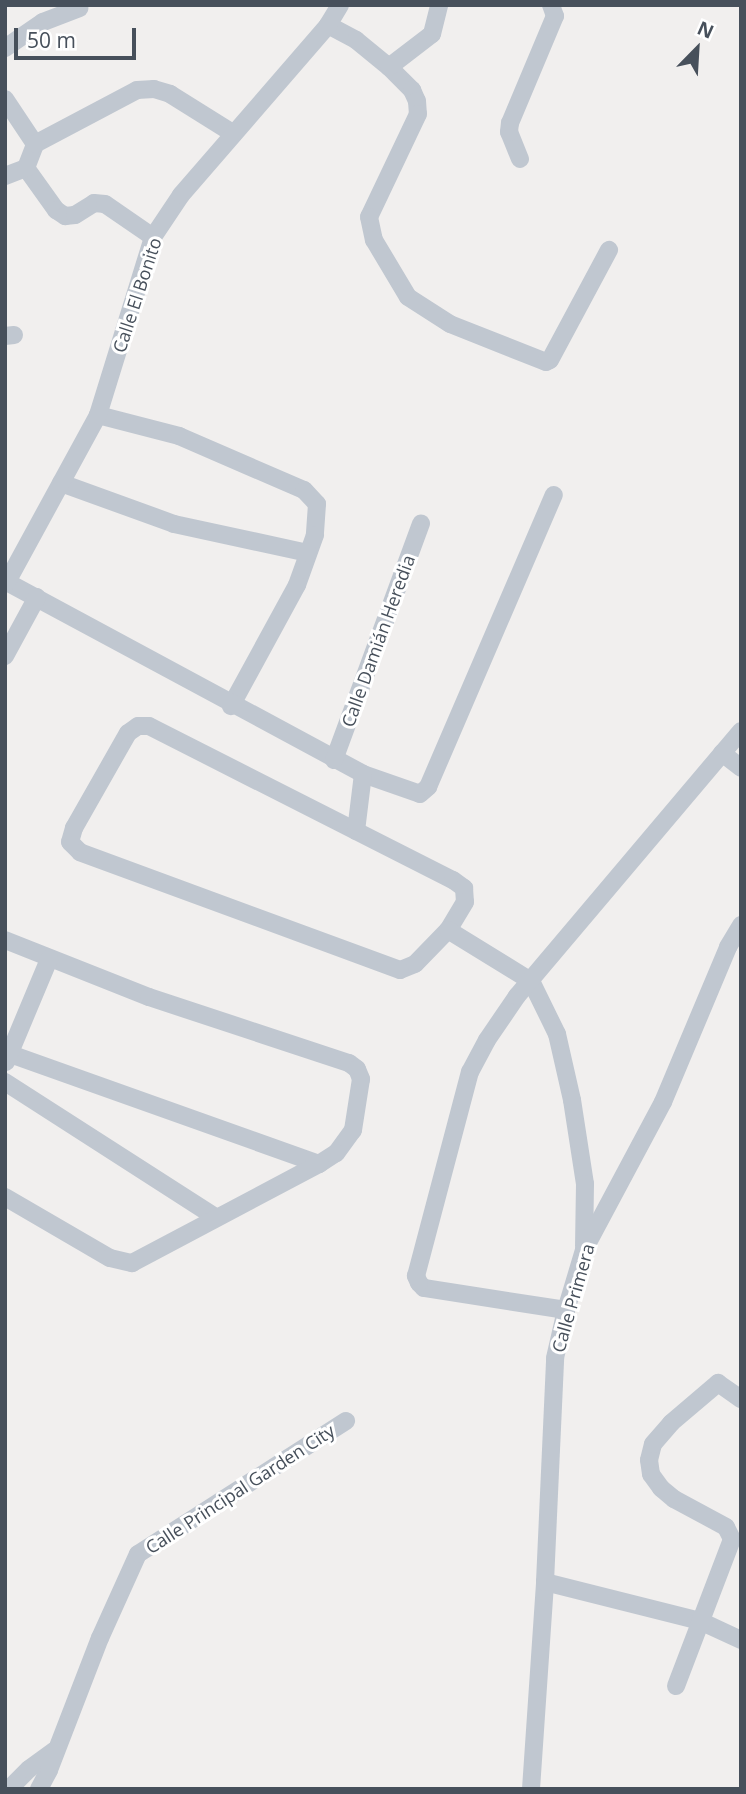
<!DOCTYPE html>
<meta charset="utf-8">
<style>
body{margin:0}
#map{position:relative;width:746px;height:1794px;overflow:hidden;background:#f1efee;font-family:"Open Sans",sans-serif}
div>[style]{position:absolute}
.minor>*{height:18px;margin:-9px;padding:0 9px;transform-origin:9px;border-radius:9px;background:#c0c7d0}
span{translate:-50% -50%;white-space:nowrap;text-align:center;line-height:1.15;-webkit-text-stroke:6px #fff;paint-order:stroke}
.street-label{font-size:18px;color:#47505b}
.frame{position:absolute;inset:0;border:7px solid #47505b;pointer-events:none}
.north{position:absolute;left:662px;top:14px;width:70px;height:70px;-webkit-text-stroke:5px #fff;paint-order:stroke;rotate:24deg;font-size:19px;font-weight:700;line-height:28px;text-align:center;color:#47505b}
.north::after{content:'';display:block;margin:auto;width:24px;height:32px;background:#47505b;clip-path:polygon(50% 0,100% 100%,50% 72%,0 100%)}
.scale{position:absolute;left:14px;top:28px;width:122px;height:32px;box-sizing:border-box;border:4px solid #47505b;border-top:0;padding-left:9px;font-size:21px;line-height:24px;white-space:nowrap;color:#47505b;-webkit-text-stroke:5px #fff;paint-order:stroke}
</style>
<div id="map">
<div class="minor">
<i style="left:328px;top:25px;width:32px;rotate:28deg"></i>
<i style="left:356px;top:40px;width:43px;rotate:39.3deg"></i>
<i style="left:389px;top:67px;width:33px;rotate:45deg"></i>
<i style="left:412px;top:90px;width:12px;rotate:66deg"></i>
<i style="left:417px;top:101px;width:13px;rotate:86deg"></i>
<i style="left:418px;top:114px;width:114px;rotate:115.4deg"></i>
<i style="left:369px;top:217px;width:24px;rotate:78deg"></i>
<i style="left:374px;top:240px;width:66px;rotate:59.2deg"></i>
<i style="left:408px;top:297px;width:50px;rotate:32.7deg"></i>
<i style="left:450px;top:324px;width:103px;rotate:21.6deg"></i>
<i style="left:546px;top:362px;width:4px;rotate:-27deg"></i>
<i style="left:550px;top:360px;width:125px;rotate:-61.8deg"></i>
<i style="left:5px;top:48px;width:46px;rotate:-34.4deg"></i>
<i style="left:43px;top:22px;width:39px;rotate:-21deg"></i>
<i style="left:389px;top:67px;width:54px;rotate:-37.5deg"></i>
<i style="left:432px;top:34px;width:30px;rotate:-76deg"></i>
<i style="left:5px;top:99px;width:54px;rotate:56.3deg"></i>
<i style="left:520px;top:159px;width:29px;rotate:-112deg"></i>
<i style="left:509px;top:132px;width:9px;rotate:-84deg"></i>
<i style="left:510px;top:123px;width:116px;rotate:-67.2deg"></i>
<i style="left:555px;top:16px;width:12px;rotate:-110deg"></i>
<i style="left:26px;top:168px;width:52px;rotate:54.5deg"></i>
<i style="left:56px;top:210px;width:11px;rotate:34deg"></i>
<i style="left:65px;top:216px;width:10px;rotate:-6deg"></i>
<i style="left:75px;top:215px;width:22px;rotate:-32deg"></i>
<i style="left:94px;top:203px;width:11px;rotate:5deg"></i>
<i style="left:105px;top:204px;width:58px;rotate:34.5deg"></i>
<i style="left:5px;top:176px;width:22px;rotate:-21deg"></i>
<i style="left:26px;top:168px;width:26px;rotate:-69deg"></i>
<i style="left:35px;top:144px;width:115px;rotate:-27.9deg"></i>
<i style="left:137px;top:90px;width:17px;rotate:-3deg"></i>
<i style="left:154px;top:89px;width:17px;rotate:17deg"></i>
<i style="left:170px;top:94px;width:75px;rotate:32deg"></i>
<i style="left:5px;top:336px;width:9px;rotate:-6deg"></i>
<i style="left:98px;top:415px;width:84px;rotate:14.5deg"></i>
<i style="left:179px;top:436px;width:136px;rotate:23.4deg"></i>
<i style="left:304px;top:490px;width:19px;rotate:47deg"></i>
<i style="left:317px;top:504px;width:31px;rotate:94deg"></i>
<i style="left:315px;top:535px;width:53px;rotate:109.8deg"></i>
<i style="left:297px;top:585px;width:138px;rotate:118.6deg"></i>
<i style="left:61px;top:483px;width:120px;rotate:19.9deg"></i>
<i style="left:174px;top:524px;width:137px;rotate:12.2deg"></i>
<i style="left:5px;top:581px;width:407px;rotate:28.3deg"></i>
<i style="left:363px;top:774px;width:60px;rotate:19.3deg"></i>
<i style="left:420px;top:794px;width:11px;rotate:-41deg"></i>
<i style="left:428px;top:787px;width:318px;rotate:-66.7deg"></i>
<i style="left:7px;top:582px;width:190px;rotate:-61.4deg"></i>
<i style="left:98px;top:415px;width:186px;rotate:-72.8deg"></i>
<i style="left:153px;top:237px;width:50px;rotate:-56.3deg"></i>
<i style="left:181px;top:195px;width:225px;rotate:-49.1deg"></i>
<i style="left:328px;top:25px;width:23px;rotate:-59deg"></i>
<i style="left:5px;top:656px;width:67px;rotate:-61.5deg"></i>
<i style="left:138px;top:726px;width:11px"></i>
<i style="left:149px;top:726px;width:341px;rotate:26.9deg"></i>
<i style="left:453px;top:880px;width:14px;rotate:36deg"></i>
<i style="left:464px;top:888px;width:14px;rotate:86deg"></i>
<i style="left:465px;top:902px;width:33px;rotate:121deg"></i>
<i style="left:448px;top:930px;width:47px;rotate:134.1deg"></i>
<i style="left:415px;top:964px;width:16px;rotate:158deg"></i>
<i style="left:400px;top:970px;width:341px;rotate:-159.8deg"></i>
<i style="left:80px;top:852px;width:14px;rotate:-135deg"></i>
<i style="left:70px;top:842px;width:15px;rotate:-74deg"></i>
<i style="left:74px;top:828px;width:109px;rotate:-60.4deg"></i>
<i style="left:128px;top:733px;width:12px;rotate:-35deg"></i>
<i style="left:722px;top:753px;width:24px;rotate:38deg"></i>
<i style="left:334px;top:760px;width:252px;rotate:-69.8deg"></i>
<i style="left:356px;top:831px;width:57px;rotate:-83deg"></i>
<i style="left:448px;top:930px;width:97px;rotate:31.6deg"></i>
<i style="left:531px;top:981px;width:59px;rotate:63.9deg"></i>
<i style="left:557px;top:1034px;width:68px;rotate:77.2deg"></i>
<i style="left:572px;top:1100px;width:85px;rotate:81.2deg"></i>
<i style="left:585px;top:1184px;width:62px;rotate:90.9deg"></i>
<i style="left:5px;top:940px;width:155px;rotate:21.6deg"></i>
<i style="left:149px;top:997px;width:211px;rotate:18.3deg"></i>
<i style="left:349px;top:1063px;width:10px;rotate:37deg"></i>
<i style="left:357px;top:1069px;width:11px;rotate:68deg"></i>
<i style="left:361px;top:1079px;width:52px;rotate:98.9deg"></i>
<i style="left:353px;top:1130px;width:29px;rotate:126deg"></i>
<i style="left:336px;top:1153px;width:20px;rotate:147deg"></i>
<i style="left:319px;top:1164px;width:333px;rotate:-160.4deg"></i>
<i style="left:6px;top:1062px;width:112px;rotate:-67.3deg"></i>
<i style="left:5px;top:1082px;width:250px;rotate:32.7deg"></i>
<i style="left:5px;top:1197px;width:121px;rotate:30.2deg"></i>
<i style="left:110px;top:1258px;width:23px;rotate:13deg"></i>
<i style="left:132px;top:1263px;width:212px;rotate:-27.9deg"></i>
<i style="left:566px;top:1310px;width:144px;rotate:-171.2deg"></i>
<i style="left:424px;top:1288px;width:7px;rotate:-135deg"></i>
<i style="left:419px;top:1283px;width:8px;rotate:-113deg"></i>
<i style="left:416px;top:1276px;width:211px;rotate:-75.2deg"></i>
<i style="left:470px;top:1072px;width:36px;rotate:-62deg"></i>
<i style="left:487px;top:1040px;width:53px;rotate:-55.7deg"></i>
<i style="left:517px;top:996px;width:347px;rotate:-49.8deg"></i>
<i style="left:545px;top:1582px;width:160px;rotate:14.1deg"></i>
<i style="left:700px;top:1621px;width:45px;rotate:24.9deg"></i>
<i style="left:676px;top:1686px;width:157px;rotate:-69.1deg"></i>
<i style="left:732px;top:1539px;width:13px;rotate:-117deg"></i>
<i style="left:726px;top:1527px;width:59px;rotate:-151.7deg"></i>
<i style="left:674px;top:1499px;width:17px;rotate:-140deg"></i>
<i style="left:661px;top:1488px;width:17px;rotate:-126deg"></i>
<i style="left:651px;top:1474px;width:14px;rotate:-98deg"></i>
<i style="left:649px;top:1460px;width:16px;rotate:-76deg"></i>
<i style="left:653px;top:1444px;width:28px;rotate:-49deg"></i>
<i style="left:671px;top:1423px;width:62px;rotate:-40.4deg"></i>
<i style="left:718px;top:1383px;width:28px;rotate:35deg"></i>
<i style="left:9px;top:1789px;width:28px;rotate:-45deg"></i>
<i style="left:29px;top:1769px;width:31px;rotate:-36deg"></i>
<i style="left:39px;top:1789px;width:21px;rotate:-62deg"></i>
<i style="left:49px;top:1770px;width:142px;rotate:-68.9deg"></i>
<i style="left:100px;top:1638px;width:92px;rotate:-65.7deg"></i>
<i style="left:138px;top:1554px;width:247px;rotate:-32.6deg"></i>
<i style="left:531px;top:1789px;width:207px;rotate:-86.1deg"></i>
<i style="left:545px;top:1582px;width:224px;rotate:-87.4deg"></i>
<i style="left:555px;top:1358px;width:49px;rotate:-77.1deg"></i>
<i style="left:566px;top:1310px;width:63px;rotate:-73.3deg"></i>
<i style="left:584px;top:1250px;width:168px;rotate:-61.9deg"></i>
<i style="left:663px;top:1102px;width:168px;rotate:-67.2deg"></i>
<i style="left:728px;top:947px;width:26px;rotate:-59deg"></i>
</div>
<div class="street-label">
<span style="left:137px;top:295px;rotate:-72deg">Calle El Bonito</span>
<span style="left:378px;top:641px;rotate:-70deg">Calle Damián Heredia</span>
<span style="left:573px;top:1298px;rotate:-74deg">Calle Primera</span>
<span style="left:240px;top:1489px;rotate:-33deg">Calle Principal Garden City</span>
</div>
<div class="frame"></div>
<div class="north">N</div>
<div class="scale">50 m</div>
</div>
